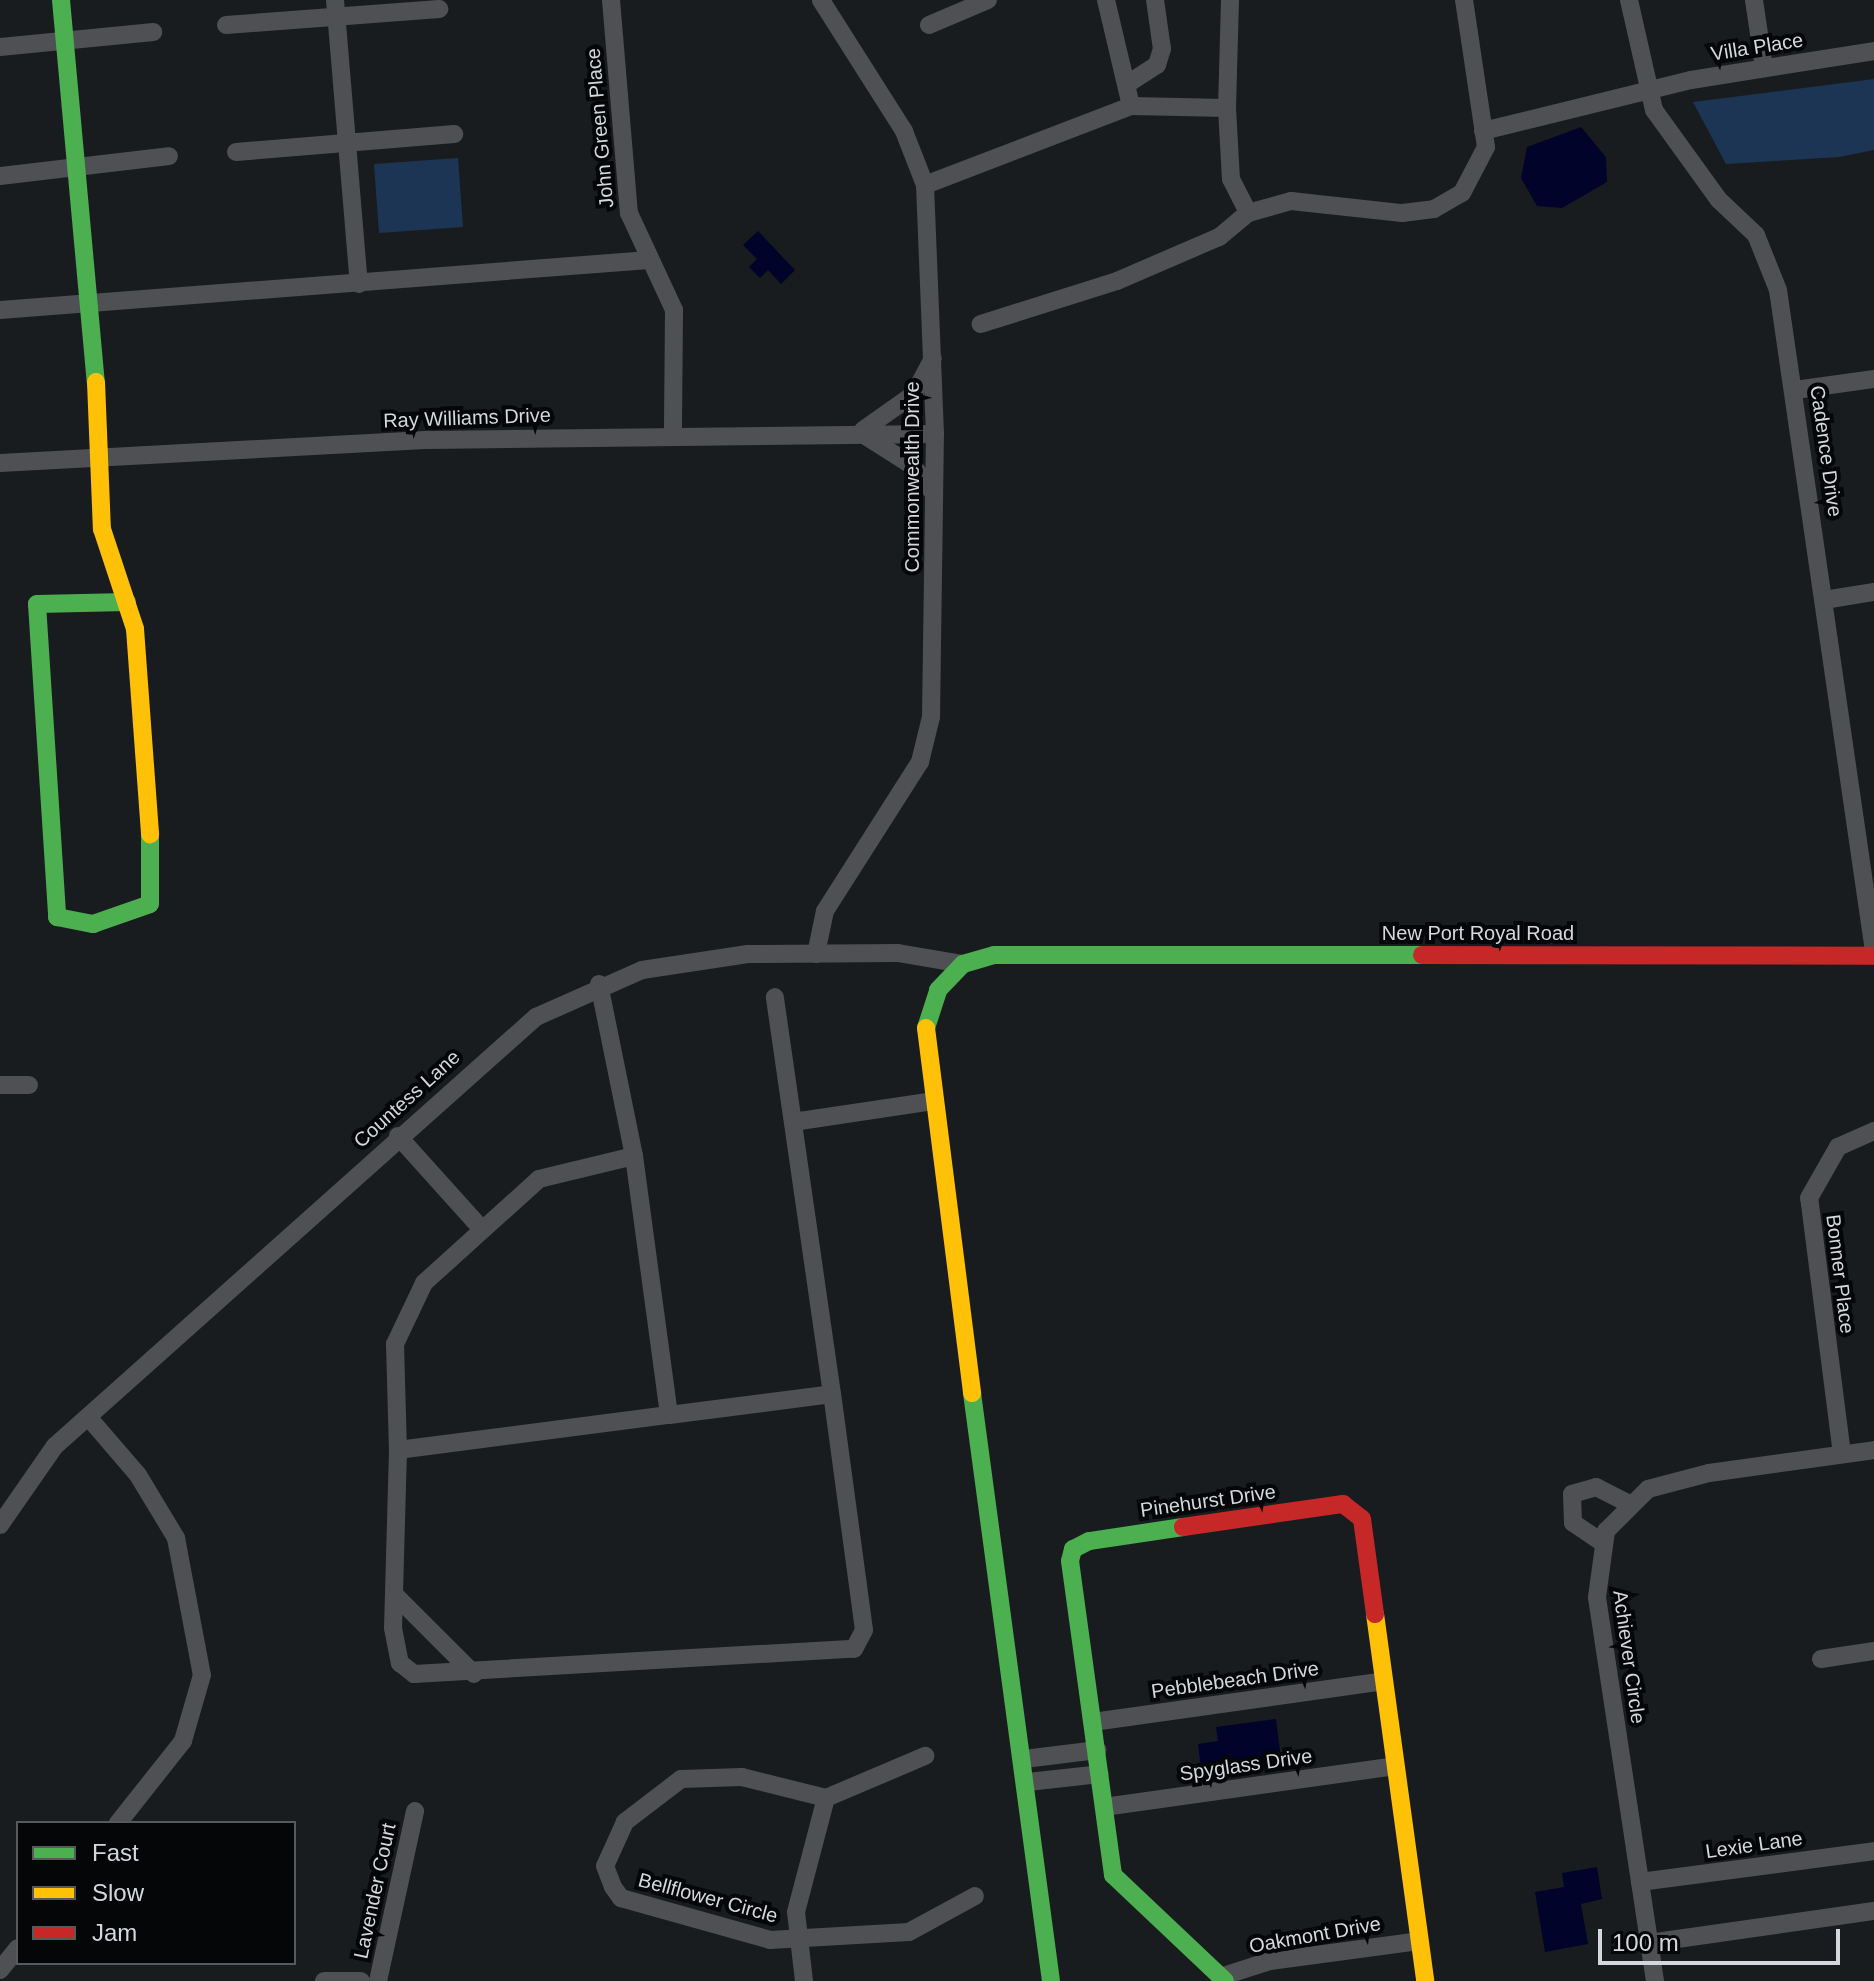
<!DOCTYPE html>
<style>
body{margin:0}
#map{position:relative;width:1874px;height:1981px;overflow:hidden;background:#191c1f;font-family:Arial,sans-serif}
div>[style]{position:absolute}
.green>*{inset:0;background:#1c3555}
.water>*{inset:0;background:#02032b}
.street>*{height:18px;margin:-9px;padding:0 9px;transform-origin:9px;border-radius:9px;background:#4e5053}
.fast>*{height:18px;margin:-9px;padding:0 9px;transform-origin:9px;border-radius:9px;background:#4caf50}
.slow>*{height:18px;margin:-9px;padding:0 9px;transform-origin:9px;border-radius:9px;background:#ffc107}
.jam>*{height:18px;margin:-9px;padding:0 9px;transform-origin:9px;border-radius:9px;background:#c62828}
span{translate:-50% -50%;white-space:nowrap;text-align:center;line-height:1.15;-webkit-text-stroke:8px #040608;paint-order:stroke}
.street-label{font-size:20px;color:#d4d7dc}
.legend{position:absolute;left:16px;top:1821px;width:280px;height:144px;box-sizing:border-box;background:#040608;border:2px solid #575a5d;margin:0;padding:10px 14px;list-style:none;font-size:24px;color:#d4d7dc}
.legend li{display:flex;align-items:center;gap:16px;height:40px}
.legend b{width:40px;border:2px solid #575a5d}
.scale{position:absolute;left:1598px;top:1929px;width:242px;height:36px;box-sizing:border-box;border:4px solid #d4d7dc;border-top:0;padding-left:10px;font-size:24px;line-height:28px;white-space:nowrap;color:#d4d7dc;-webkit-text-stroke:6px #040608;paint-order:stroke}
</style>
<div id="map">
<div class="green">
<i style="clip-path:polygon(1874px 79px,1874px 150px,1839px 157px,1726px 164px,1693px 102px)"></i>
<i style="clip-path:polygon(458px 158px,463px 227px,379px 233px,374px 164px)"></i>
</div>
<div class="water">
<i style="clip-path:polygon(1581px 127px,1606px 157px,1607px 182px,1562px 208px,1537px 206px,1521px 178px,1527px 147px)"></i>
<i style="clip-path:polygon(758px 231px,795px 270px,781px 284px,768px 270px,760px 278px,749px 267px,757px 259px,743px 245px)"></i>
<i style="clip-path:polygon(1276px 1719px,1281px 1759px,1201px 1769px,1198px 1744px,1218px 1741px,1216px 1727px)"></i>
<i style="clip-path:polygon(1597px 1867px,1602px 1899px,1581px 1904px,1588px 1944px,1545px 1952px,1535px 1892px,1564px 1887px,1562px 1873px)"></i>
</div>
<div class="street">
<i style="left:335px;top:0;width:285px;rotate:85.2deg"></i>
<i style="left:611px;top:0;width:214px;rotate:85.2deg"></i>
<i style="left:629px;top:213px;width:107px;rotate:65.1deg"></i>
<i style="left:674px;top:310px;width:125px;rotate:90.5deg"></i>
<i style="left:1106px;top:0;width:109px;rotate:76.7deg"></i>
<i style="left:1629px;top:0;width:113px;rotate:77.2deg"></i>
<i style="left:1654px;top:110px;width:111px;rotate:54.2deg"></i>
<i style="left:1719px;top:200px;width:51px;rotate:43.4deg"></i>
<i style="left:1756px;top:235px;width:59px;rotate:68.2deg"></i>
<i style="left:1778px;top:290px;width:668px;rotate:81.74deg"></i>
<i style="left:1754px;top:0;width:69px;rotate:81.6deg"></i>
<i style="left:226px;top:25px;width:214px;rotate:-4.3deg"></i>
<i style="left:929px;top:25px;width:64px;rotate:-23deg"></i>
<i style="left:0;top:47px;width:154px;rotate:-5.6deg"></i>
<i style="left:1129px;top:83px;width:33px;rotate:-33deg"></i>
<i style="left:1157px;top:65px;width:17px;rotate:-73deg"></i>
<i style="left:1162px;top:49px;width:49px;rotate:-98.1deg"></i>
<i style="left:1227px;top:108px;width:108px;rotate:-88.4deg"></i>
<i style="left:1483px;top:131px;width:214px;rotate:-13.8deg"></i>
<i style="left:1691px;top:80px;width:185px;rotate:-9deg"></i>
<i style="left:236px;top:152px;width:219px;rotate:-4.7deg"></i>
<i style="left:0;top:176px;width:170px;rotate:-6.7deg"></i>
<i style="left:925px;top:185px;width:221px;rotate:-21deg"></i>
<i style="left:1131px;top:106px;width:96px;rotate:1.2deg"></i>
<i style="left:1227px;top:108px;width:71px;rotate:86.8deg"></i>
<i style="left:1231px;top:179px;width:38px;rotate:63deg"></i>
<i style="left:1248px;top:213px;width:38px;rotate:140deg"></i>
<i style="left:1219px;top:237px;width:111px;rotate:156.7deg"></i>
<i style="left:1117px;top:281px;width:143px;rotate:162.5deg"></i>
<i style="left:1248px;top:213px;width:45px;rotate:-15.6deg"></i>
<i style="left:1291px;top:201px;width:112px;rotate:6.2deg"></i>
<i style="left:1402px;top:213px;width:32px;rotate:-7deg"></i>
<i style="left:1434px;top:209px;width:32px;rotate:-30deg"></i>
<i style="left:1462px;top:193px;width:52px;rotate:-62.4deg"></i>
<i style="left:1486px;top:147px;width:149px;rotate:-98.5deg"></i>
<i style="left:0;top:310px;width:651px;rotate:-4.41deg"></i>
<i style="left:1795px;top:390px;width:80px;rotate:-7.9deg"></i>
<i style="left:863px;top:430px;width:62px;rotate:-35.2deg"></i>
<i style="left:914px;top:394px;width:40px;rotate:-62deg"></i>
<i style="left:867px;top:437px;width:54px;rotate:32.2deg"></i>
<i style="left:913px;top:466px;width:35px;rotate:53deg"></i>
<i style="left:0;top:463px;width:430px;rotate:-3.1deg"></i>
<i style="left:429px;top:440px;width:506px;rotate:-0.68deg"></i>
<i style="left:1824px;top:600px;width:51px;rotate:-9.1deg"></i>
<i style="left:816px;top:954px;width:44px;rotate:-78.2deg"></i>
<i style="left:825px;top:911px;width:177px;rotate:-57.5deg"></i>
<i style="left:920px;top:762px;width:46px;rotate:-76.3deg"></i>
<i style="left:931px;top:717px;width:283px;rotate:-89.2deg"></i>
<i style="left:935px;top:434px;width:249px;rotate:-92.3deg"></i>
<i style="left:925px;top:185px;width:58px;rotate:-111.3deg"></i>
<i style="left:904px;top:131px;width:155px;rotate:-122.4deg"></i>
<i style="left:599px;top:984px;width:176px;rotate:78.5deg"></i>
<i style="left:634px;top:1156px;width:261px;rotate:82.3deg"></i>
<i style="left:669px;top:1415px;width:164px;rotate:-7.3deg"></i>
<i style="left:832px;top:1394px;width:401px;rotate:-98.2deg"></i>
<i style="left:0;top:1085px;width:29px"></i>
<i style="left:793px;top:1122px;width:143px;rotate:-8.5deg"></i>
<i style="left:398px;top:1136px;width:121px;rotate:48deg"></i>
<i style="left:634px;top:1156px;width:98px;rotate:166.4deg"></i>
<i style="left:539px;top:1179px;width:155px;rotate:137.9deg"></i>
<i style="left:424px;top:1283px;width:68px;rotate:115.4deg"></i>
<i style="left:395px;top:1344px;width:106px;rotate:88.4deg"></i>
<i style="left:398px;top:1450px;width:273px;rotate:-7.4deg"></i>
<i style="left:89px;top:1418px;width:75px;rotate:49.3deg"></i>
<i style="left:138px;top:1475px;width:74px;rotate:58.9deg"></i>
<i style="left:176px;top:1538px;width:139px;rotate:79.3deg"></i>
<i style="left:202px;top:1675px;width:69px;rotate:106.1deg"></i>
<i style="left:183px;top:1741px;width:105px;rotate:128.4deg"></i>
<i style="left:398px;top:1450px;width:178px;rotate:91.6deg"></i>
<i style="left:393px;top:1628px;width:36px;rotate:79deg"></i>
<i style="left:400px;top:1663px;width:18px;rotate:38deg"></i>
<i style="left:414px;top:1674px;width:441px;rotate:-3.3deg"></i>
<i style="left:854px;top:1649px;width:21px;rotate:-62deg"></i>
<i style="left:864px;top:1630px;width:238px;rotate:-97.7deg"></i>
<i style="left:1842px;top:1454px;width:258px;rotate:-97.3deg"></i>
<i style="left:1809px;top:1198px;width:59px;rotate:-60.4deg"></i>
<i style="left:1838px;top:1147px;width:39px;rotate:-24deg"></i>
<i style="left:0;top:1525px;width:96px;rotate:-55.2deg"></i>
<i style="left:55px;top:1446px;width:645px;rotate:-41.73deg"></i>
<i style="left:536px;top:1017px;width:116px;rotate:-23.9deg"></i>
<i style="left:642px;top:970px;width:107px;rotate:-8.6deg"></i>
<i style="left:748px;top:954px;width:150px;rotate:-0.4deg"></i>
<i style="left:898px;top:953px;width:66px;rotate:9.6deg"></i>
<i style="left:1603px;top:1543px;width:36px;rotate:-146deg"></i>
<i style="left:1573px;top:1523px;width:29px;rotate:-92deg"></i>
<i style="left:1572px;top:1494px;width:25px;rotate:-16deg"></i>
<i style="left:1596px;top:1487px;width:37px;rotate:27deg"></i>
<i style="left:394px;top:1594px;width:113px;rotate:45deg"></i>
<i style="left:1821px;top:1659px;width:54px;rotate:-8.6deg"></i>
<i style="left:1093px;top:1722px;width:294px;rotate:-8deg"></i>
<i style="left:1024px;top:1759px;width:74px;rotate:-7deg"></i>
<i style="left:1028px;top:1782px;width:72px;rotate:-6.3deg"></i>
<i style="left:826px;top:1798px;width:87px;rotate:-166deg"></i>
<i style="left:742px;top:1777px;width:61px;rotate:178.1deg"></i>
<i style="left:681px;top:1779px;width:71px;rotate:142.5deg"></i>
<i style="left:625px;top:1822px;width:48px;rotate:114.4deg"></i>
<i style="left:605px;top:1866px;width:22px;rotate:69deg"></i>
<i style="left:613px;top:1887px;width:14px;rotate:54deg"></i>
<i style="left:621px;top:1898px;width:155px;rotate:15.7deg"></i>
<i style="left:770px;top:1940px;width:139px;rotate:-3.3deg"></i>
<i style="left:909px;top:1932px;width:75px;rotate:-28.6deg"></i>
<i style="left:826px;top:1798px;width:108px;rotate:-23deg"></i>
<i style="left:1104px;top:1807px;width:294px;rotate:-8deg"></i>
<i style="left:1640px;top:1882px;width:236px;rotate:-7.5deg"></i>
<i style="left:1649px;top:1943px;width:227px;rotate:-8.1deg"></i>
<i style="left:0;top:1970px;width:28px;rotate:-51deg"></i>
<i style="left:1220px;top:1977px;width:52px;rotate:-17.7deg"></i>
<i style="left:1270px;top:1961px;width:150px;rotate:-7.6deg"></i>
<i style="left:324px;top:1981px;width:37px"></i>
<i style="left:378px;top:1981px;width:174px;rotate:-77.7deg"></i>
<i style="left:804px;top:1981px;width:69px;rotate:-96.6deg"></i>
<i style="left:796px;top:1912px;width:118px;rotate:-75.3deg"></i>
<i style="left:1655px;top:1981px;width:388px;rotate:-98.6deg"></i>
<i style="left:1597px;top:1597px;width:67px;rotate:-82.2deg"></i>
<i style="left:1606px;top:1531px;width:59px;rotate:-45deg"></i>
<i style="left:1648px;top:1489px;width:63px;rotate:-14.7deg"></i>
<i style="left:1709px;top:1473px;width:167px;rotate:-7.9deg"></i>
</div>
<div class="fast">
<i style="left:61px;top:0;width:384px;rotate:84.8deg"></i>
<i style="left:127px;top:602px;width:90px;rotate:178.7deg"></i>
<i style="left:37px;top:604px;width:314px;rotate:86.3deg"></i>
<i style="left:57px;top:917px;width:37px;rotate:11deg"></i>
<i style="left:93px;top:924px;width:60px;rotate:-19.3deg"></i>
<i style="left:150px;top:904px;width:70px;rotate:-90deg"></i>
<i style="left:926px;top:1028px;width:40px;rotate:-72deg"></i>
<i style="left:938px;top:990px;width:36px;rotate:-46deg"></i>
<i style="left:963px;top:964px;width:32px;rotate:-16deg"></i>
<i style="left:994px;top:955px;width:428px"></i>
<i style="left:972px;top:1393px;width:593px;rotate:82.35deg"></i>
<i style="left:1183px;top:1527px;width:95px;rotate:171.5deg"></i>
<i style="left:1089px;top:1541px;width:18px;rotate:153deg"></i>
<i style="left:1073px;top:1549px;width:12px;rotate:104deg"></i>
<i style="left:1070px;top:1561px;width:317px;rotate:82.2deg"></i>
<i style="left:1113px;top:1875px;width:154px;rotate:43.4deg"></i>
</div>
<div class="slow">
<i style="left:96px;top:382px;width:147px;rotate:87.7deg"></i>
<i style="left:102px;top:529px;width:105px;rotate:71.7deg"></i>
<i style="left:135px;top:629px;width:206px;rotate:85.8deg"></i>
<i style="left:926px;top:1028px;width:368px;rotate:82.8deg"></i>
<i style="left:1375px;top:1614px;width:370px;rotate:82.2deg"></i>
</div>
<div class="jam">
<i style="left:1422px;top:955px;width:452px;rotate:0.1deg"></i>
<i style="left:1183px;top:1527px;width:162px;rotate:-8.2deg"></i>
<i style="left:1343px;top:1504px;width:24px;rotate:38deg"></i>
<i style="left:1362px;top:1519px;width:96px;rotate:82.2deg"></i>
</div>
<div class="street-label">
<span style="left:1757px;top:47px;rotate:-9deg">Villa Place</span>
<span style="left:600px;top:128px;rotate:-95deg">John Green Place</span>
<span style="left:467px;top:418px;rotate:-2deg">Ray Williams Drive</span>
<span style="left:1826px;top:451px;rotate:82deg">Cadence Drive</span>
<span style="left:912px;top:477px;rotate:-90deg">Commonwealth Drive</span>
<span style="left:1478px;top:933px">New Port Royal Road</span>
<span style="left:407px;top:1099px;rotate:-42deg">Countess Lane</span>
<span style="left:1840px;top:1274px;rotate:83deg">Bonner Place</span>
<span style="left:1208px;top:1501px;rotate:-8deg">Pinehurst Drive</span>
<span style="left:1629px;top:1657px;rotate:82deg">Achiever Circle</span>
<span style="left:1235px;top:1680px;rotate:-8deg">Pebblebeach Drive</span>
<span style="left:1246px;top:1765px;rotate:-8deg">Spyglass Drive</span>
<span style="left:1754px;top:1845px;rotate:-8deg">Lexie Lane</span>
<span style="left:375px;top:1891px;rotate:-78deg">Lavender Court</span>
<span style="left:708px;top:1898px;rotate:15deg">Bellflower Circle</span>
<span style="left:1315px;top:1935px;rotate:-10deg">Oakmont Drive</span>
</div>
<ul class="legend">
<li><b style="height:10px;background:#4caf50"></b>Fast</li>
<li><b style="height:10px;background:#ffc107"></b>Slow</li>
<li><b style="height:10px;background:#c62828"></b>Jam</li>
</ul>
<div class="scale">100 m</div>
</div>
